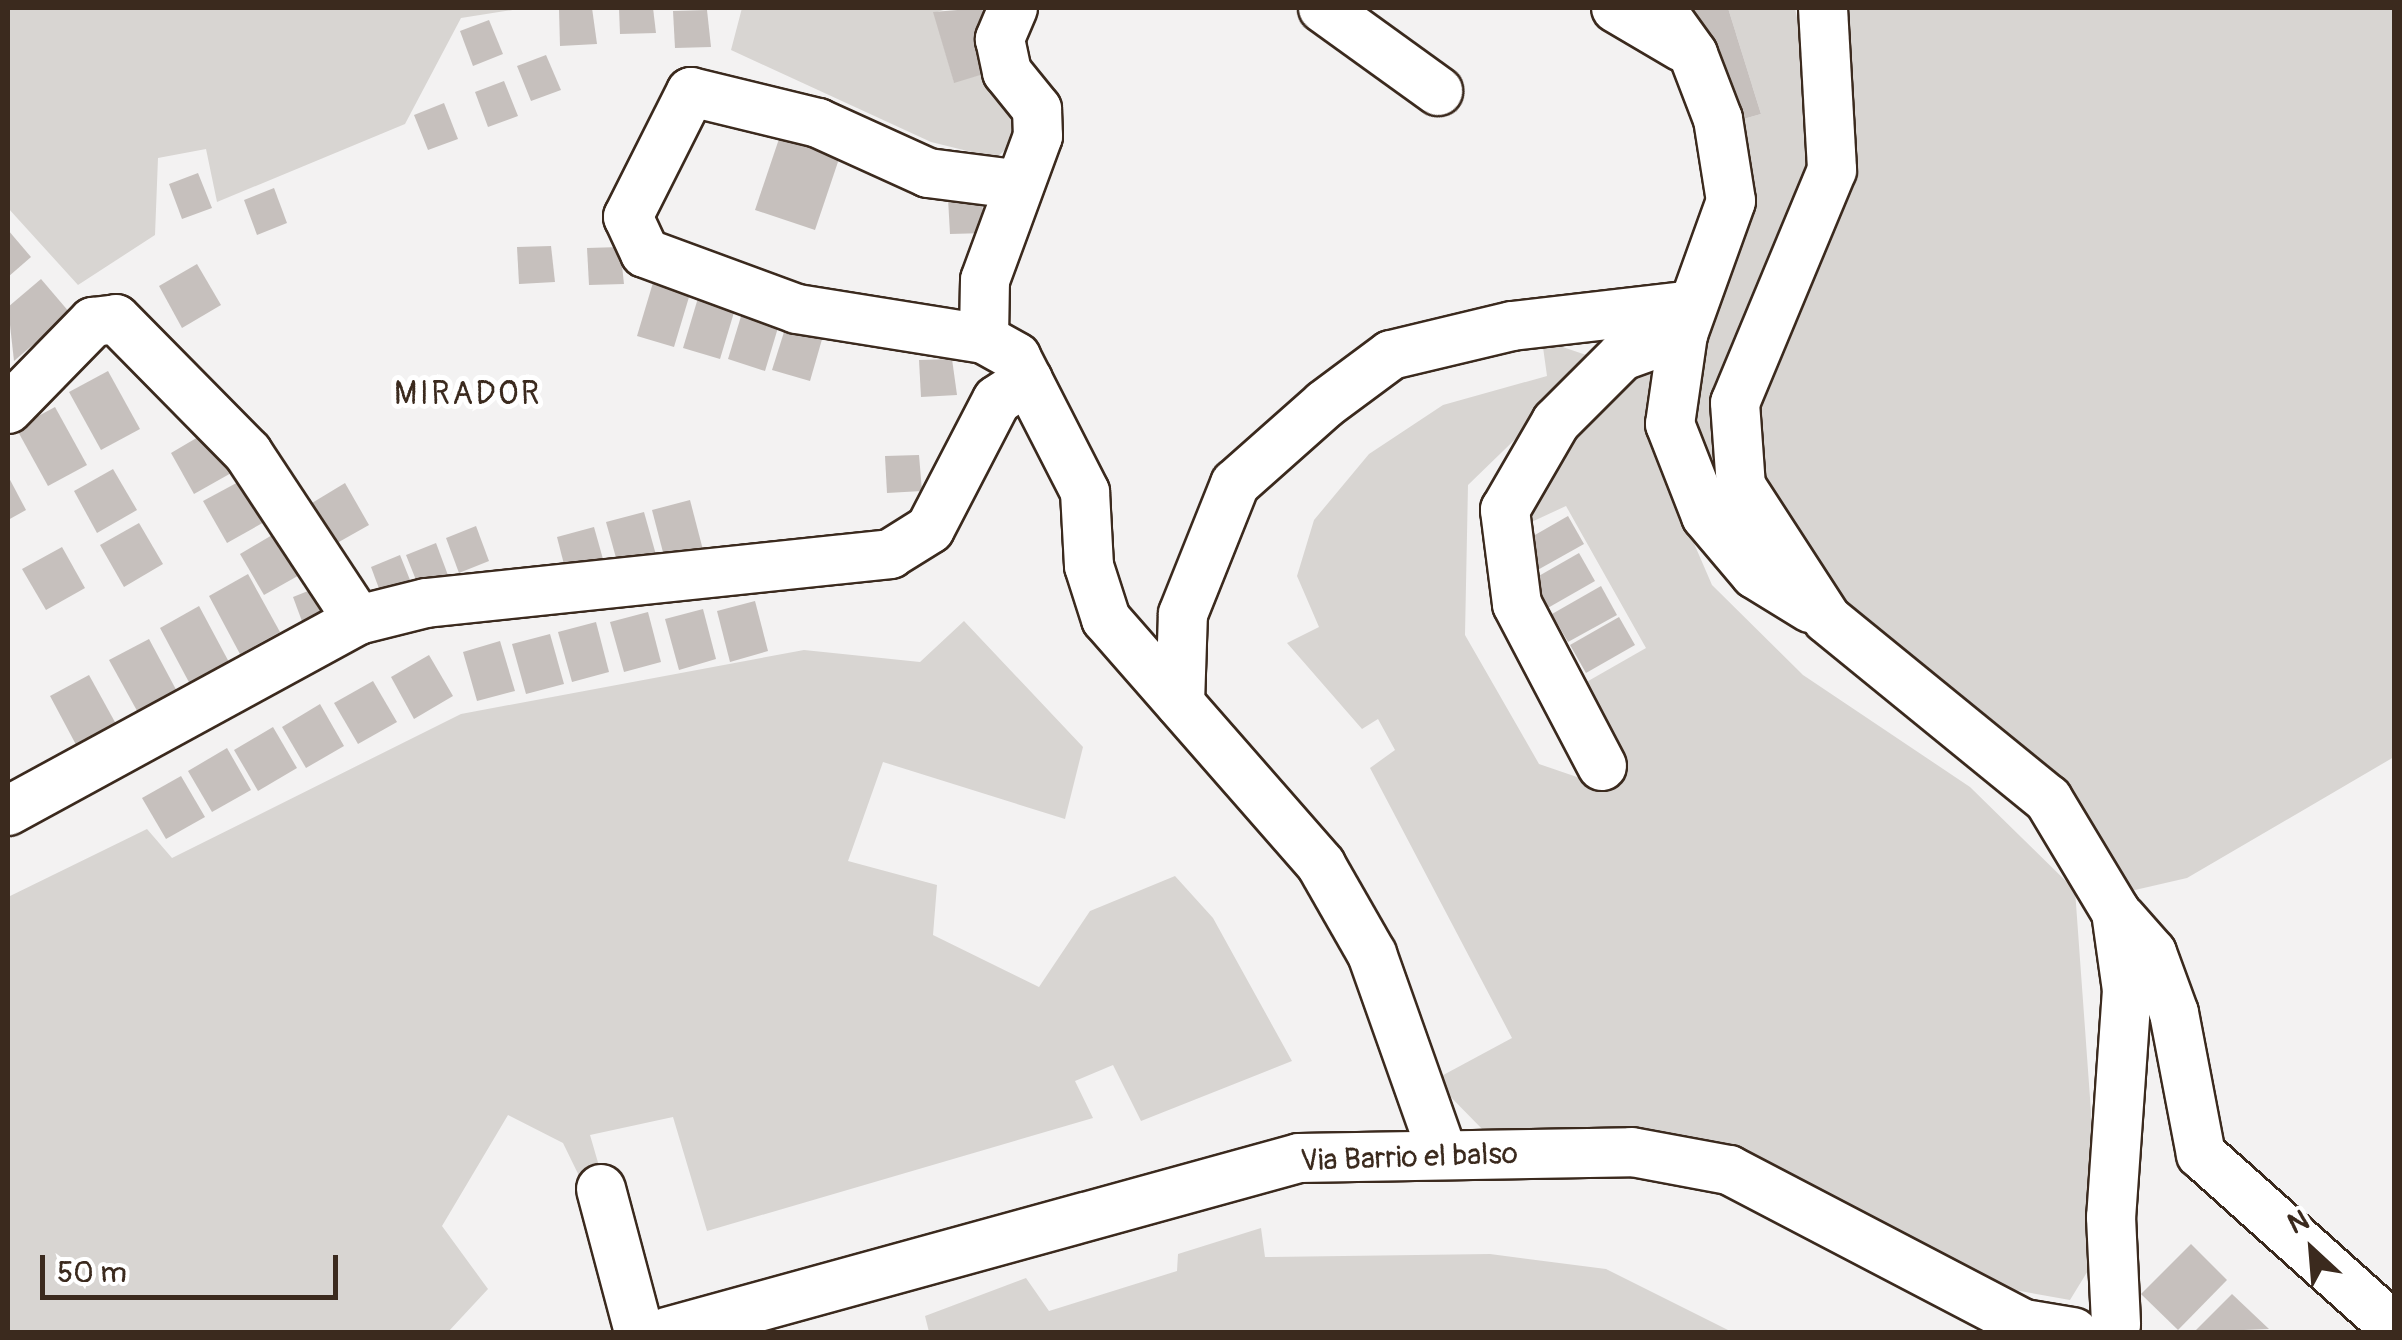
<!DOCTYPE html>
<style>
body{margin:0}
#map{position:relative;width:2402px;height:1340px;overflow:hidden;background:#f3f2f2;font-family:Pangolin,sans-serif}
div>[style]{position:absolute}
.green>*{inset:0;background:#d8d5d2}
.building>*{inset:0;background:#c6c0bd}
.roads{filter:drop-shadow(2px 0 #3b2a1e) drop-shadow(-2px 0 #3b2a1e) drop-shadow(0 2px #3b2a1e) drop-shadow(0 -2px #3b2a1e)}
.street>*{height:48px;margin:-24px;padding:0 24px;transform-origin:24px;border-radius:24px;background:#fff}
span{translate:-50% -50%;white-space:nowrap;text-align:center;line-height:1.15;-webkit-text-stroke:10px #fff;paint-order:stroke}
.street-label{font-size:30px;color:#3b2a1e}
.neighbourhood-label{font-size:32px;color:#3b2a1e;letter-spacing:2.5px}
.frame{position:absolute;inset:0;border:10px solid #3b2a1e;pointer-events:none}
.north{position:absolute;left:2262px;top:1200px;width:100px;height:100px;-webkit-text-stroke:8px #fff;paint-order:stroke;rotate:334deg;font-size:28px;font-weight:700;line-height:40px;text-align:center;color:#3b2a1e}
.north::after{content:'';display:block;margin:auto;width:35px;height:45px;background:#3b2a1e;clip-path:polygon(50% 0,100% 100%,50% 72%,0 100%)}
.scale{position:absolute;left:40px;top:1255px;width:298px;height:45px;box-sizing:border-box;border:5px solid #3b2a1e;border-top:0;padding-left:12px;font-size:30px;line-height:35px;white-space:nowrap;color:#3b2a1e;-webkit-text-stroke:8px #fff;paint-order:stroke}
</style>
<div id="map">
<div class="green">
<i style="clip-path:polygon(8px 8px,525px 8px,461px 18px,405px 124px,217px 202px,206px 149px,158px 158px,155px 235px,78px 285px,8px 208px)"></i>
<i style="clip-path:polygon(742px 8px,950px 8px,934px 13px,954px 82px,1000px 69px,1014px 95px,1012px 144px,996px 158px,931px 142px,731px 50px)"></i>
<i style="clip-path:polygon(1728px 8px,1795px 8px,1807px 66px,1809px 147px,1794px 229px,1729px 386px,1791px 602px,1687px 430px,1733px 122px,1761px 114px)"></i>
<i style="clip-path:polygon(1834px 8px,2394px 8px,2394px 757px,2187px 878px,2122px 893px,1808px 563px,1762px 474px,1749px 394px,1831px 225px)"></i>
<i style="clip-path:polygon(1542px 340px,1598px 359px,1468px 485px,1465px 635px,1539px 764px,1612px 789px,1624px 770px,1583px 684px,1646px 648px,1566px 506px,1525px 525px,1532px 479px,1607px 383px,1654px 367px,1648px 437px,1712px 585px,1803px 675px,1970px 787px,2075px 890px,2095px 1167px,2089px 1269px,2070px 1300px,1997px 1287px,1662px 1133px,1487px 1134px,1434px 1080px,1512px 1038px,1370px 768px,1395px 750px,1378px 719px,1362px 729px,1287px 643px,1319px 627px,1297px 576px,1314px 520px,1369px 454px,1443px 405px,1547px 376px)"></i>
<i style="clip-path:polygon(964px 621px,1083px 747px,1065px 819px,883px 762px,848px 861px,937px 885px,933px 935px,1039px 987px,1090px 911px,1175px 876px,1213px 918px,1292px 1061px,1141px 1121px,1113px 1065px,1075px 1081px,1093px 1118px,707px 1231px,673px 1117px,590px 1135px,599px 1166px,583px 1184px,563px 1143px,508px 1115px,442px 1226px,488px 1289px,448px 1332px,8px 1332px,8px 897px,147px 829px,172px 858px,461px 714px,804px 650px,920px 662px)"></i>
<i style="clip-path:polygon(1261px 1228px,1265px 1257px,1490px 1254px,1606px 1269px,1732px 1332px,929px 1332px,925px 1316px,1026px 1278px,1049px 1311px,1177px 1271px,1178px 1254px)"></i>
</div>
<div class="building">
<i style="clip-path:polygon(592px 8px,597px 44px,560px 46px,559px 9px)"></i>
<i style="clip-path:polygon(619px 8px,653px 8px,656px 33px,620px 34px)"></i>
<i style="clip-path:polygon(982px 8px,1000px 69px,954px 83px,933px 12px)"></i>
<i style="clip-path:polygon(1682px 8px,1728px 8px,1761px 114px,1733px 122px)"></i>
<i style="clip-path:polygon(707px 10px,711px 47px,675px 48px,673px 11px)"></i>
<i style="clip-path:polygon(489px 20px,503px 54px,473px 66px,460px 31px)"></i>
<i style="clip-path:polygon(546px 55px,561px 90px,531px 101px,517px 66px)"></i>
<i style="clip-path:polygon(504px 81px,518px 116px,488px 127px,475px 92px)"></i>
<i style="clip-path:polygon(444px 103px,458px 139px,428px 150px,414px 115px)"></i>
<i style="clip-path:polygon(782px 130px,842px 150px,815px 230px,755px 210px)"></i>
<i style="clip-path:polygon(198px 173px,212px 208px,182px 219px,169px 184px)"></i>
<i style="clip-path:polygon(274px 188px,287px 223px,257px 235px,244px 200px)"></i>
<i style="clip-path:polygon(981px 196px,986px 233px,950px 234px,948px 198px)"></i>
<i style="clip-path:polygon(8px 230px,31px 257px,8px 277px)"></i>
<i style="clip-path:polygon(551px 246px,555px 282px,519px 284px,517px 247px)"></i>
<i style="clip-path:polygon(620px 247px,624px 284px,589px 285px,587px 248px)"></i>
<i style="clip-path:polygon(197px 264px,221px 305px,182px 328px,159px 286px)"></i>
<i style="clip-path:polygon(655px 276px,692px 287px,674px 347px,637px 336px)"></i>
<i style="clip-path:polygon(41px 279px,70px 313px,14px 361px,8px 307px)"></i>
<i style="clip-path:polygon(701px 288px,738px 299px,720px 359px,683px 348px)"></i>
<i style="clip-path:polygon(746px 300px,783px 311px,765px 371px,728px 359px)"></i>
<i style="clip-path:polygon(791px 310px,827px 322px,810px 381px,772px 370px)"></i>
<i style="clip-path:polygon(952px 359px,957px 395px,921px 397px,919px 360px)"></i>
<i style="clip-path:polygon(108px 371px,140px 429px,101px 450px,69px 392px)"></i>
<i style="clip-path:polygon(55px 407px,87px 465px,48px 486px,16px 428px)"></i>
<i style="clip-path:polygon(210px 430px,233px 472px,194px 494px,171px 453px)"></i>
<i style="clip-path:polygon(919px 455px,922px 491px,887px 493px,885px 456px)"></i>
<i style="clip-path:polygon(113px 469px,137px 510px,97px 533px,74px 491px)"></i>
<i style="clip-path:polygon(8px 476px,26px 510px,8px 520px)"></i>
<i style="clip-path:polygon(242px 480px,266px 521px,227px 543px,203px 501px)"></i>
<i style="clip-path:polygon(345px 483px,369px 525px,330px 547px,307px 506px)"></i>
<i style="clip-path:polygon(690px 500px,703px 550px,665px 560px,652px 510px)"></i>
<i style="clip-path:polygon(644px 512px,658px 562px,620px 572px,606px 522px)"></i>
<i style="clip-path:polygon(1568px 516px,1584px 544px,1534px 572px,1519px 544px)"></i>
<i style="clip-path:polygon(139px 523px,163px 564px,124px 587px,100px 545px)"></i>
<i style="clip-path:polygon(476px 526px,489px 561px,459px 573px,446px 538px)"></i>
<i style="clip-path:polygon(594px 527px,608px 577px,570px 588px,557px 537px)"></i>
<i style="clip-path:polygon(279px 531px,303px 573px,264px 595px,240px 554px)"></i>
<i style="clip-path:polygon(436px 543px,449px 578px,420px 590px,406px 555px)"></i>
<i style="clip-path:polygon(62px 547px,85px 588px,46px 610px,22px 569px)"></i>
<i style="clip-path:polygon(1579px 553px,1595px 581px,1546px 609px,1530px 581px)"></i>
<i style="clip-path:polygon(400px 555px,414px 590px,384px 602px,371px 567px)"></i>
<i style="clip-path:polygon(248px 574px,280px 632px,240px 654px,209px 596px)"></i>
<i style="clip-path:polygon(323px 585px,336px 620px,306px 632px,293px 597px)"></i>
<i style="clip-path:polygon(1601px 586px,1617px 615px,1568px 642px,1552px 614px)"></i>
<i style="clip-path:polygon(755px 601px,768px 651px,730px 662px,717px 611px)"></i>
<i style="clip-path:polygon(199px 606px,230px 664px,191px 686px,160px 628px)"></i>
<i style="clip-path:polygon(703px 609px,716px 659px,679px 670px,665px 619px)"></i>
<i style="clip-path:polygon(648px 612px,661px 662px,624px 672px,610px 622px)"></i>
<i style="clip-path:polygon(1619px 617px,1635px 645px,1586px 673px,1570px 645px)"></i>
<i style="clip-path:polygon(596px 622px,609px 672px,572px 682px,558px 632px)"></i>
<i style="clip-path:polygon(550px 634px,564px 684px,526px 694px,512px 644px)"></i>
<i style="clip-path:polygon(149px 639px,180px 697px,141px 718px,109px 660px)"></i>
<i style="clip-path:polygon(500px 641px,515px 691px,477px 701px,463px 652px)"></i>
<i style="clip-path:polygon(429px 655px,453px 696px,414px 719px,391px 677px)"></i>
<i style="clip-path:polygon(89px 675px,121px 733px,81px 754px,50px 696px)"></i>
<i style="clip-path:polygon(373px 681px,397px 722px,358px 744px,334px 703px)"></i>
<i style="clip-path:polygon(320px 704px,344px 746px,306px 768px,282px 727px)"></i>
<i style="clip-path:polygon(273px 727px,297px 768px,258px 791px,234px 750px)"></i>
<i style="clip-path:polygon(227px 748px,251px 790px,212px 812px,188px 771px)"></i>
<i style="clip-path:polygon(181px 776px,205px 817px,166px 839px,142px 798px)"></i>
<i style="clip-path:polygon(2191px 1244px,2227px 1280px,2178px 1330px,2141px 1294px)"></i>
<i style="clip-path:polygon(2232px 1294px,2269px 1329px,2194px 1332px)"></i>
</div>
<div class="roads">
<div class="street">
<i style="left:1013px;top:8px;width:34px;rotate:113deg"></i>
<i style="left:1000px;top:39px;width:34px;rotate:78deg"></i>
<i style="left:1007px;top:72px;width:48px;rotate:51deg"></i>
<i style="left:1037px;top:109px;width:27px;rotate:88deg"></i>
<i style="left:1038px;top:136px;width:153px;rotate:110.2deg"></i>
<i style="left:985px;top:280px;width:59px;rotate:91deg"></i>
<i style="left:984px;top:339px;width:37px;rotate:29deg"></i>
<i style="left:1016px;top:357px;width:152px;rotate:62.9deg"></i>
<i style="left:1085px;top:492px;width:74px;rotate:86.9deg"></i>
<i style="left:1089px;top:566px;width:56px;rotate:72.2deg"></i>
<i style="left:1106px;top:619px;width:327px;rotate:48.8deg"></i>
<i style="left:1321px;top:865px;width:103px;rotate:60.2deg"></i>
<i style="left:1372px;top:954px;width:212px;rotate:70.5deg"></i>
<i style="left:1323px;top:8px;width:142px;rotate:35.8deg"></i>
<i style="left:1616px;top:8px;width:77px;rotate:30.6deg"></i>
<i style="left:1660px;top:8px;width:57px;rotate:54.3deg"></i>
<i style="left:1693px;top:54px;width:70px;rotate:69deg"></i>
<i style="left:1718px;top:119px;width:83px;rotate:81deg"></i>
<i style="left:1731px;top:201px;width:141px;rotate:109.8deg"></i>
<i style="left:1683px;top:334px;width:91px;rotate:98.2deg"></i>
<i style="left:1670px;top:424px;width:99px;rotate:68.6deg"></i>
<i style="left:1706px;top:516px;width:76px;rotate:49.8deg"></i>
<i style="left:1755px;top:574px;width:65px;rotate:31.7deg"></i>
<i style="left:1823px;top:8px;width:162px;rotate:86.8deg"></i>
<i style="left:1832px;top:170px;width:252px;rotate:112.6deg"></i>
<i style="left:1735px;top:403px;width:83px;rotate:85.9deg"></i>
<i style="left:1741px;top:486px;width:158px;rotate:57.1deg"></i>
<i style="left:1827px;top:619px;width:285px;rotate:39.2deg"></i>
<i style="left:2048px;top:799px;width:132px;rotate:59deg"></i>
<i style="left:2116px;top:912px;width:79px;rotate:82deg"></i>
<i style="left:2127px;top:990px;width:228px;rotate:94deg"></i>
<i style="left:2111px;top:1217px;width:108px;rotate:87.3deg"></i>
<i style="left:984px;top:339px;width:189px;rotate:-170.9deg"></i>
<i style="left:797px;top:309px;width:162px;rotate:-159.8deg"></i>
<i style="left:645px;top:253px;width:40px;rotate:-115deg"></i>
<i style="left:628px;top:217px;width:140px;rotate:-63.3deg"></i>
<i style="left:691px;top:92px;width:131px;rotate:13.7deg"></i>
<i style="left:818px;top:123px;width:121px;rotate:24.4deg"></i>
<i style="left:928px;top:173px;width:87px;rotate:7.3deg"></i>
<i style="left:8px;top:409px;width:122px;rotate:-45.7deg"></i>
<i style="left:93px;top:322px;width:23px;rotate:-7deg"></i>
<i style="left:116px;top:319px;width:188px;rotate:45.4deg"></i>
<i style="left:248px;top:453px;width:200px;rotate:56.6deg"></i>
<i style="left:1180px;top:703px;width:89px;rotate:-88.1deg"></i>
<i style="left:1183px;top:614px;width:140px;rotate:-68.2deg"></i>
<i style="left:1235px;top:484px;width:120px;rotate:-41.6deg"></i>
<i style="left:1325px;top:404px;width:82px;rotate:-36.6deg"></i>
<i style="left:1391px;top:355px;width:124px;rotate:-13.5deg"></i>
<i style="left:1512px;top:326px;width:182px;rotate:-6.6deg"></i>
<i style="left:1602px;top:766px;width:183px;rotate:-117.7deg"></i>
<i style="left:1517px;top:604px;width:95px;rotate:-97.3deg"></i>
<i style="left:1505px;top:510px;width:102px;rotate:-59.9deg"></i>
<i style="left:1556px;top:422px;width:93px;rotate:-45deg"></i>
<i style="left:1622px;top:356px;width:65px;rotate:-19.8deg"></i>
<i style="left:8px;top:811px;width:399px;rotate:-28.6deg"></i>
<i style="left:358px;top:620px;width:70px;rotate:-14deg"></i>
<i style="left:426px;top:603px;width:467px;rotate:-6deg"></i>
<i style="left:890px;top:554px;width:47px;rotate:-32deg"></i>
<i style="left:930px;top:529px;width:145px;rotate:-62.6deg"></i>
<i style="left:997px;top:400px;width:37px;rotate:-33deg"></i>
<i style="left:2121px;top:918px;width:47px;rotate:48.5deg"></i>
<i style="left:2152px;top:953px;width:64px;rotate:69.9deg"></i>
<i style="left:2174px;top:1013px;width:144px;rotate:79.2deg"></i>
<i style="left:2201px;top:1154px;width:259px;rotate:41.9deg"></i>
<i style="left:601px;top:1189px;width:148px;rotate:75.1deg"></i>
<i style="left:667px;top:1332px;width:656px;rotate:-15.39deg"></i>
<i style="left:1299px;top:1158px;width:333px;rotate:-1deg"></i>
<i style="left:1632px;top:1152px;width:99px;rotate:10.5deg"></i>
<i style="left:1729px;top:1170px;width:333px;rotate:27.6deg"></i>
<i style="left:2024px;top:1324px;width:50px;rotate:9.3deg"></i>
</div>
</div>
<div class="street-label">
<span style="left:1409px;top:1158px;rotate:-2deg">Via Barrio el balso</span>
</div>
<div class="neighbourhood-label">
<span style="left:468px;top:394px">MIRADOR</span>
</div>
<div class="frame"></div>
<div class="north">N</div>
<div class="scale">50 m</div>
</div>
